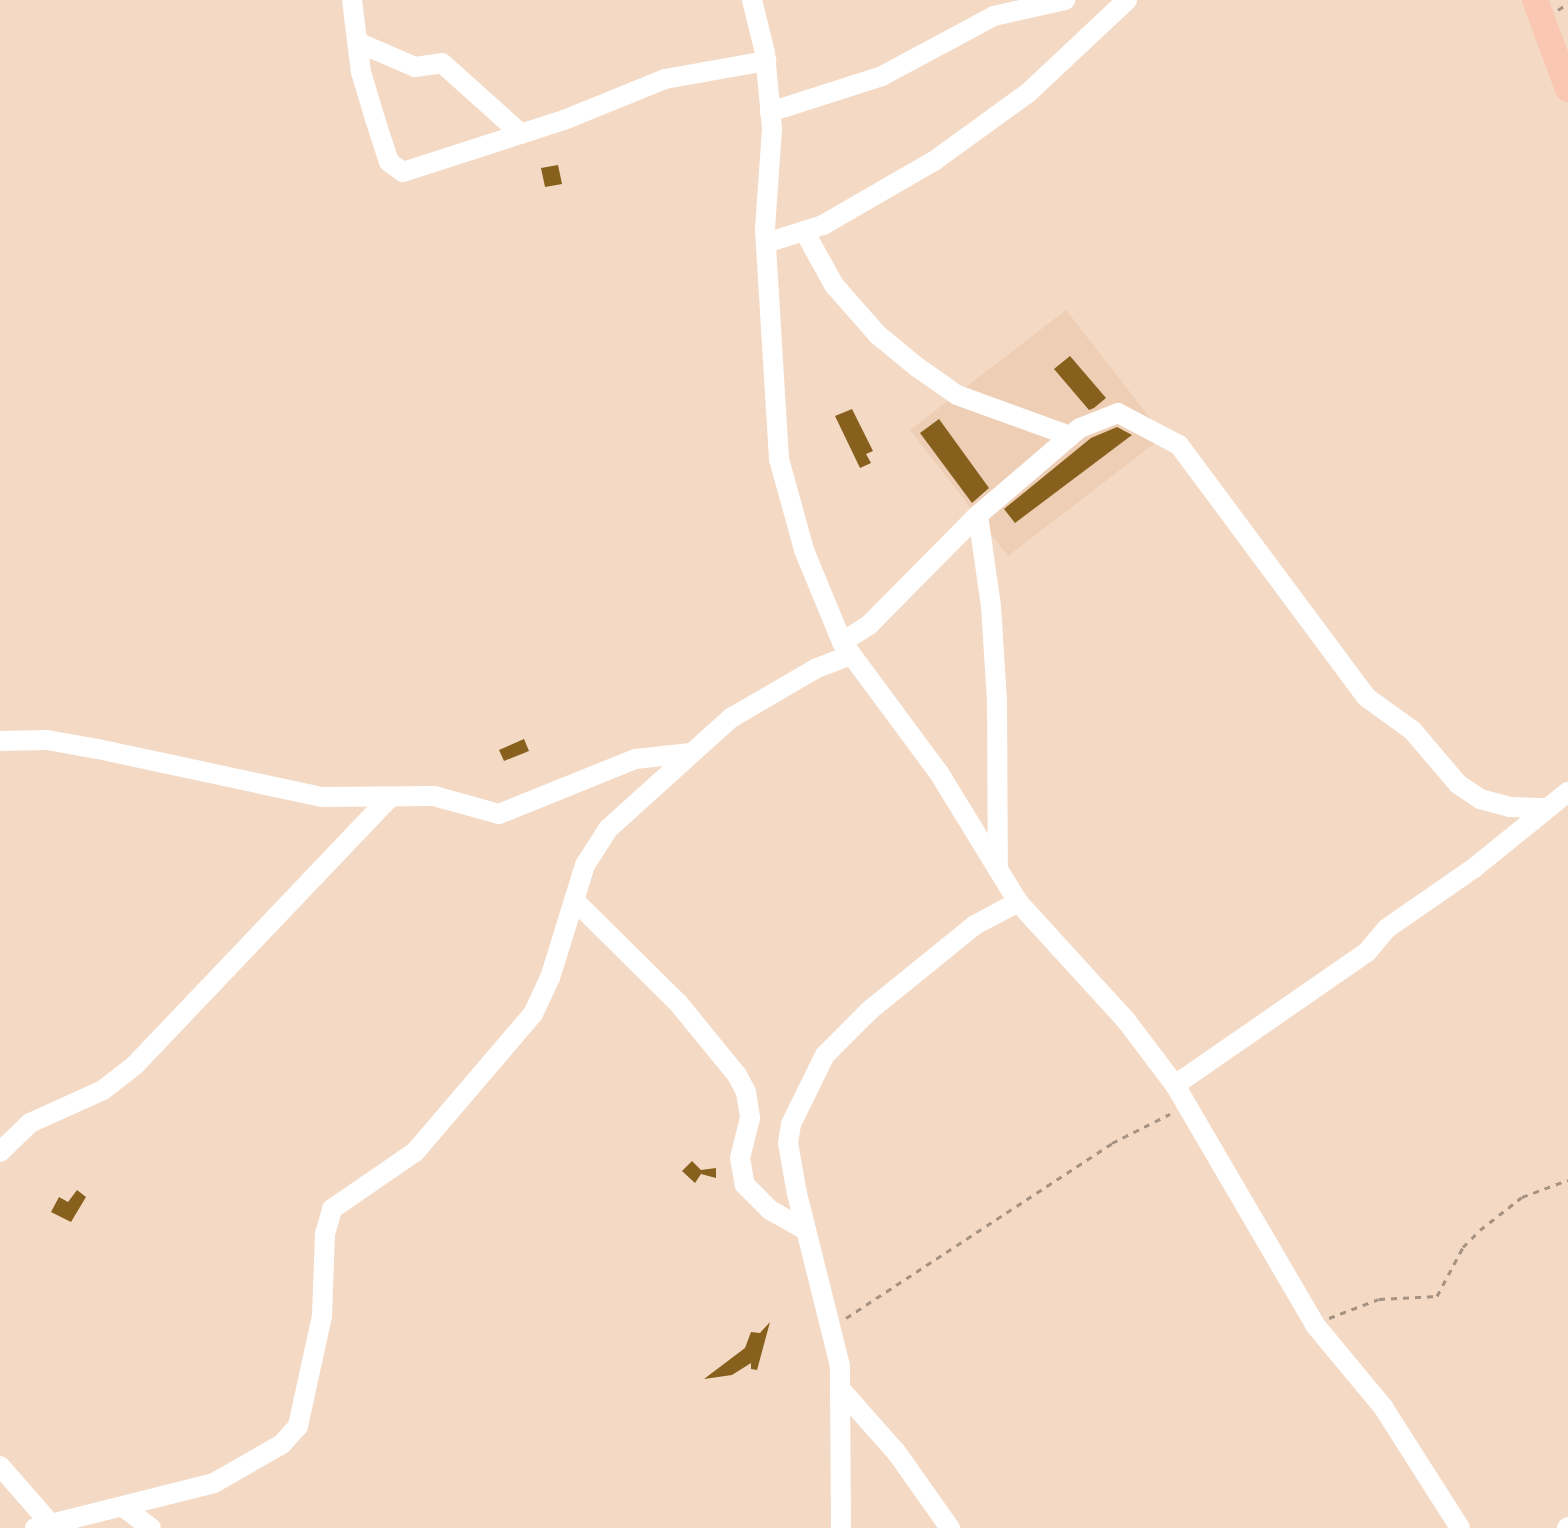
<!DOCTYPE html>
<style>
body{margin:0}
#map{position:relative;width:1568px;height:1528px;overflow:hidden;background:#f4dac5;font-family:Merriweather,serif}
div>[style]{position:absolute}
.built>*{inset:0;background:#eeceb4}
.building>*{inset:0;background:#86601c}
.path>*{height:3px;margin-top:-1.5px;transform-origin:0;background:repeating-linear-gradient(90deg,#a59282 0 6px,transparent 0 12px)}
.minor>*{height:20px;margin:-10px;padding:0 10px;transform-origin:10px;border-radius:10px;background:#fff}
.major>*{height:26px;margin:-13px;padding:0 13px;transform-origin:13px;border-radius:13px;background:#fac7b2}
span{translate:-50% -50%;white-space:nowrap;text-align:center;line-height:1.15;-webkit-text-stroke:6px #fee9d8;paint-order:stroke}
</style>
<div id="map">
<div class="built">
<i style="clip-path:polygon(1066px 310px,1164px 436px,1008px 556px,910px 430px)"></i>
</div>
<div class="building">
<i style="clip-path:polygon(558px 165px,562px 184px,545px 187px,541px 168px)"></i>
<i style="clip-path:polygon(1070px 356px,1106px 398px,1094px 408px,1089px 410px,1054px 369px)"></i>
<i style="clip-path:polygon(852px 409px,873px 451px,866px 454px,871px 463px,860px 468px,835px 416px)"></i>
<i style="clip-path:polygon(939px 419px,989px 488px,972px 503px,920px 433px)"></i>
<i style="clip-path:polygon(1117px 427px,1132px 435px,1015px 523px,1004px 509px,1091px 438px)"></i>
<i style="clip-path:polygon(524px 739px,529px 751px,504px 761px,499px 750px)"></i>
<i style="clip-path:polygon(692px 1161px,701px 1170px,716px 1168px,716px 1178px,701px 1174px,695px 1183px,682px 1171px)"></i>
<i style="clip-path:polygon(77px 1190px,86px 1197px,71px 1222px,51px 1212px,59px 1197px,68px 1202px)"></i>
<i style="clip-path:polygon(770px 1322px,757px 1370px,751px 1369px,751px 1363px,732px 1375px,704px 1379px,745px 1348px,751px 1332px,760px 1333px)"></i>
</div>
<div class="path">
<i style="left:1558px;top:10px;width:12px;rotate:-35deg"></i>
<i style="left:846px;top:1318px;width:318px;rotate:-33.3deg"></i>
<i style="left:1112px;top:1143px;width:65px;rotate:-26.6deg"></i>
<i style="left:1329px;top:1318px;width:53px;rotate:-20.8deg"></i>
<i style="left:1379px;top:1299px;width:58px;rotate:-3deg"></i>
<i style="left:1437px;top:1296px;width:55px;rotate:-62deg"></i>
<i style="left:1463px;top:1247px;width:24px;rotate:-45deg"></i>
<i style="left:1480px;top:1230px;width:53px;rotate:-38.2deg"></i>
<i style="left:1522px;top:1197px;width:49px;rotate:-20.3deg"></i>
</div>
<div class="minor">
<i style="left:352px;top:0;width:73px;rotate:82.9deg"></i>
<i style="left:361px;top:72px;width:49px;rotate:73.4deg"></i>
<i style="left:375px;top:119px;width:45px;rotate:72deg"></i>
<i style="left:389px;top:162px;width:17px;rotate:36deg"></i>
<i style="left:403px;top:172px;width:169px;rotate:-17.9deg"></i>
<i style="left:564px;top:120px;width:109px;rotate:-22.1deg"></i>
<i style="left:665px;top:79px;width:103px;rotate:-10.1deg"></i>
<i style="left:752px;top:0;width:55px;rotate:76.2deg"></i>
<i style="left:765px;top:53px;width:76px;rotate:84.7deg"></i>
<i style="left:772px;top:129px;width:101px;rotate:94deg"></i>
<i style="left:765px;top:230px;width:229px;rotate:86.5deg"></i>
<i style="left:779px;top:459px;width:94px;rotate:74.6deg"></i>
<i style="left:804px;top:550px;width:100px;rotate:67.6deg"></i>
<i style="left:842px;top:642px;width:163px;rotate:53.5deg"></i>
<i style="left:939px;top:773px;width:151px;rotate:58.5deg"></i>
<i style="left:1018px;top:902px;width:159px;rotate:47.6deg"></i>
<i style="left:1125px;top:1019px;width:83px;rotate:52.9deg"></i>
<i style="left:1175px;top:1085px;width:278px;rotate:59.7deg"></i>
<i style="left:1315px;top:1325px;width:107px;rotate:50.3deg"></i>
<i style="left:1383px;top:1407px;width:143px;rotate:57.5deg"></i>
<i style="left:357px;top:42px;width:63px;rotate:23.3deg"></i>
<i style="left:415px;top:67px;width:27px;rotate:-8deg"></i>
<i style="left:442px;top:63px;width:106px;rotate:41.9deg"></i>
<i style="left:770px;top:112px;width:118px;rotate:-17.8deg"></i>
<i style="left:882px;top:76px;width:127px;rotate:-28.2deg"></i>
<i style="left:994px;top:16px;width:73px;rotate:-12.7deg"></i>
<i style="left:804px;top:231px;width:62px;rotate:60.9deg"></i>
<i style="left:834px;top:285px;width:67px;rotate:48.7deg"></i>
<i style="left:878px;top:335px;width:50px;rotate:39.4deg"></i>
<i style="left:917px;top:367px;width:49px;rotate:35deg"></i>
<i style="left:957px;top:395px;width:120px;rotate:19.9deg"></i>
<i style="left:766px;top:243px;width:60px;rotate:-17.5deg"></i>
<i style="left:823px;top:225px;width:128px;rotate:-30deg"></i>
<i style="left:934px;top:161px;width:116px;rotate:-35.9deg"></i>
<i style="left:1028px;top:93px;width:136px;rotate:-43.2deg"></i>
<i style="left:978px;top:515px;width:92px;rotate:81.9deg"></i>
<i style="left:991px;top:606px;width:96px;rotate:86.4deg"></i>
<i style="left:997px;top:702px;width:164px;rotate:89.7deg"></i>
<i style="left:842px;top:642px;width:32px;rotate:-32deg"></i>
<i style="left:869px;top:625px;width:155px;rotate:-45.3deg"></i>
<i style="left:978px;top:515px;width:134px;rotate:-40.5deg"></i>
<i style="left:1080px;top:428px;width:41px;rotate:-21.5deg"></i>
<i style="left:1118px;top:413px;width:69px;rotate:27.7deg"></i>
<i style="left:1179px;top:445px;width:314px;rotate:53.4deg"></i>
<i style="left:1366px;top:697px;width:57px;rotate:35.7deg"></i>
<i style="left:1412px;top:730px;width:71px;rotate:49.6deg"></i>
<i style="left:1458px;top:784px;width:27px;rotate:34deg"></i>
<i style="left:1480px;top:799px;width:31px;rotate:15deg"></i>
<i style="left:1510px;top:807px;width:36px;rotate:2deg"></i>
<i style="left:0;top:741px;width:47px;rotate:-1.2deg"></i>
<i style="left:47px;top:740px;width:52px;rotate:10deg"></i>
<i style="left:98px;top:749px;width:229px;rotate:12.1deg"></i>
<i style="left:322px;top:797px;width:112px;rotate:-0.5deg"></i>
<i style="left:434px;top:796px;width:67px;rotate:15.5deg"></i>
<i style="left:499px;top:814px;width:147px;rotate:-22deg"></i>
<i style="left:635px;top:759px;width:54px;rotate:-6.3deg"></i>
<i style="left:574px;top:900px;width:148px;rotate:44.7deg"></i>
<i style="left:679px;top:1004px;width:92px;rotate:50.8deg"></i>
<i style="left:737px;top:1075px;width:19px;rotate:62deg"></i>
<i style="left:746px;top:1092px;width:26px;rotate:81deg"></i>
<i style="left:750px;top:1118px;width:41px;rotate:104deg"></i>
<i style="left:740px;top:1158px;width:27px;rotate:80deg"></i>
<i style="left:745px;top:1185px;width:35px;rotate:45deg"></i>
<i style="left:770px;top:1210px;width:41px;rotate:29.1deg"></i>
<i style="left:1175px;top:1085px;width:234px;rotate:-34.7deg"></i>
<i style="left:1367px;top:952px;width:30px;rotate:-50deg"></i>
<i style="left:1386px;top:929px;width:107px;rotate:-34.7deg"></i>
<i style="left:1474px;top:868px;width:121px;rotate:-39deg"></i>
<i style="left:0;top:1152px;width:42px;rotate:-44deg"></i>
<i style="left:30px;top:1123px;width:80px;rotate:-24.3deg"></i>
<i style="left:103px;top:1090px;width:41px;rotate:-38deg"></i>
<i style="left:135px;top:1065px;width:367px;rotate:-46.4deg"></i>
<i style="left:842px;top:1391px;width:83px;rotate:48.4deg"></i>
<i style="left:897px;top:1453px;width:92px;rotate:54.8deg"></i>
<i style="left:0;top:1466px;width:74px;rotate:48.8deg"></i>
<i style="left:126px;top:1509px;width:31px;rotate:37deg"></i>
<i style="left:35px;top:1528px;width:185px;rotate:-14.1deg"></i>
<i style="left:214px;top:1483px;width:78px;rotate:-29.8deg"></i>
<i style="left:282px;top:1444px;width:24px;rotate:-48deg"></i>
<i style="left:298px;top:1426px;width:113px;rotate:-77.7deg"></i>
<i style="left:322px;top:1316px;width:82px;rotate:-87.9deg"></i>
<i style="left:325px;top:1234px;width:26px;rotate:-74deg"></i>
<i style="left:332px;top:1209px;width:101px;rotate:-34.5deg"></i>
<i style="left:415px;top:1152px;width:182px;rotate:-49.5deg"></i>
<i style="left:533px;top:1014px;width:40px;rotate:-65deg"></i>
<i style="left:550px;top:978px;width:118px;rotate:-72.8deg"></i>
<i style="left:585px;top:865px;width:43px;rotate:-57.4deg"></i>
<i style="left:608px;top:829px;width:166px;rotate:-42.1deg"></i>
<i style="left:731px;top:718px;width:99px;rotate:-30.2deg"></i>
<i style="left:817px;top:668px;width:36px;rotate:-21deg"></i>
<i style="left:841px;top:1528px;width:162px;rotate:-90.4deg"></i>
<i style="left:840px;top:1366px;width:177px;rotate:-104deg"></i>
<i style="left:797px;top:1194px;width:52px;rotate:-100deg"></i>
<i style="left:788px;top:1143px;width:19px;rotate:-81deg"></i>
<i style="left:791px;top:1124px;width:77px;rotate:-63.8deg"></i>
<i style="left:825px;top:1055px;width:64px;rotate:-45deg"></i>
<i style="left:870px;top:1010px;width:135px;rotate:-39deg"></i>
<i style="left:975px;top:925px;width:49px;rotate:-28.1deg"></i>
<i style="left:1567px;top:1528px;width:1px;rotate:-45deg"></i>
</div>
<div class="major">
<i style="left:1535px;top:0;width:95px;rotate:69.7deg"></i>
</div>
</div>
